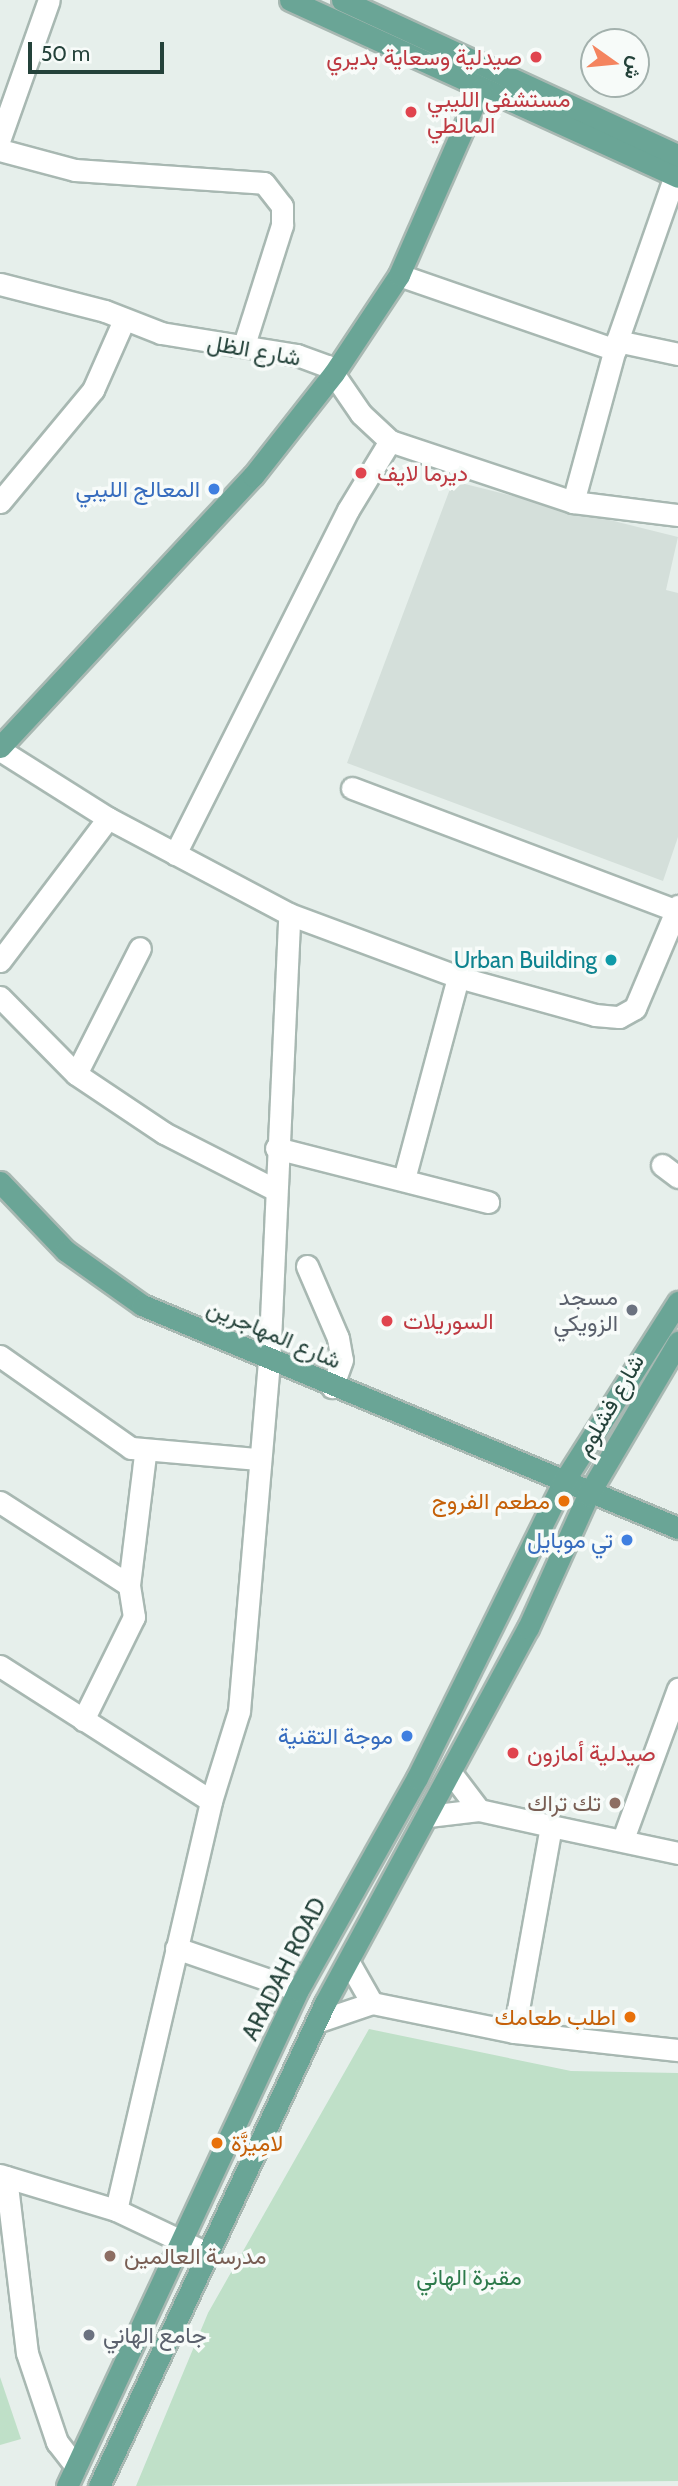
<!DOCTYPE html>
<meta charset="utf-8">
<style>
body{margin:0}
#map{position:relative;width:678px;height:2486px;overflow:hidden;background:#e6efeb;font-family:Cabin,Vazirmatn,sans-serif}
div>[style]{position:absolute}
.built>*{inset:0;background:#d4dfda}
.green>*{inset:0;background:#bfe0c8}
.roads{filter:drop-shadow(2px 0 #a8b8b2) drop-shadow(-2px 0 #a8b8b2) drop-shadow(0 2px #a8b8b2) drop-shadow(0 -2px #a8b8b2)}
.minor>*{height:21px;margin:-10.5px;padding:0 10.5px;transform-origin:10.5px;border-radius:10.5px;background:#fff}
.major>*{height:21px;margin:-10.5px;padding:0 10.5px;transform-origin:10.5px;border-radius:10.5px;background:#6aa596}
.dots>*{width:19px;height:19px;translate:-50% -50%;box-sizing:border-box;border:4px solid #f7fbf9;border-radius:50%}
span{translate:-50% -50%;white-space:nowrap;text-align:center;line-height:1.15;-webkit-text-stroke:7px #f7fbf9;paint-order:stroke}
.health-label{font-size:23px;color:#be3a42}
.right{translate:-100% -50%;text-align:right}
.left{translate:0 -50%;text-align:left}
.street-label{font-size:23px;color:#24423a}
.shop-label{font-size:23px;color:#366cbe}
.culture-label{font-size:23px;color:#0d838f}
.worship-label{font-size:23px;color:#5b616d}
.food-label{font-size:23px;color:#c56008}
.education-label{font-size:23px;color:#785e54}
.park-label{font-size:23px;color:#2d7a4b}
.north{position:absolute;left:580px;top:28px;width:70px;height:70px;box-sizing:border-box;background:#f7fbf9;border:2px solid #a3b1ad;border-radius:50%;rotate:105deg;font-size:19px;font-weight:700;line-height:28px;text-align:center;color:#24423a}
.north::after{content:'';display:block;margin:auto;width:24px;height:32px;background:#f4845f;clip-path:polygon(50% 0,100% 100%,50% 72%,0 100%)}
.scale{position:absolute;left:28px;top:42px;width:136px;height:32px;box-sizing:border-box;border:4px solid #24423a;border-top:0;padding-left:9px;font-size:21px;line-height:24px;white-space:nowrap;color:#24423a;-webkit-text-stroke:5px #f7fbf9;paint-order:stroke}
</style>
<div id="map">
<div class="built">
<i style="clip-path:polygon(453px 481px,678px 537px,666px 590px,678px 593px,678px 837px,663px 881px,347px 763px)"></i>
</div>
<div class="green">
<i style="clip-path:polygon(369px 2029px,571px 2071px,678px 2073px,678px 2481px,136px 2486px,208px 2313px)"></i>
<i style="clip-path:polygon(0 2377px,21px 2439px,0 2445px)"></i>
</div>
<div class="roads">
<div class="minor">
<i style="left:0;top:138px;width:146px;rotate:-70.5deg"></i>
<i style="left:0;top:150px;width:78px;rotate:14.9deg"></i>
<i style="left:75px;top:170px;width:189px;rotate:3.9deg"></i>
<i style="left:264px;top:183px;width:29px;rotate:52deg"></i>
<i style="left:282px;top:206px;width:19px;rotate:90deg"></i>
<i style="left:282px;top:225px;width:126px;rotate:107.6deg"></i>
<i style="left:399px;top:275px;width:229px;rotate:19.1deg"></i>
<i style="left:0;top:284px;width:108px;rotate:14.4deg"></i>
<i style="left:105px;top:311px;width:60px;rotate:21.4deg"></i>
<i style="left:161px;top:333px;width:138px;rotate:9.2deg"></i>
<i style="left:297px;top:355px;width:33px;rotate:20deg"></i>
<i style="left:328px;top:366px;width:58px;rotate:55.5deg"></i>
<i style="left:361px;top:414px;width:40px;rotate:43deg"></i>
<i style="left:390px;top:441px;width:193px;rotate:18.4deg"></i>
<i style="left:573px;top:502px;width:106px;rotate:7.1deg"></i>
<i style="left:617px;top:341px;width:62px;rotate:12deg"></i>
<i style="left:0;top:502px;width:146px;rotate:-50.3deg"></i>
<i style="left:93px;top:390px;width:77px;rotate:-66.1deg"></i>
<i style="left:573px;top:502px;width:167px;rotate:-74.7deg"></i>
<i style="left:617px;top:341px;width:184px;rotate:-70.7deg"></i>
<i style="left:0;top:750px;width:128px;rotate:32.2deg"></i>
<i style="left:108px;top:818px;width:205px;rotate:27.9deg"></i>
<i style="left:289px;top:914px;width:180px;rotate:20.4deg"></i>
<i style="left:458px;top:977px;width:142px;rotate:15.5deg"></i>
<i style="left:595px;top:1015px;width:24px;rotate:5deg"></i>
<i style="left:619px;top:1017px;width:18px;rotate:-29deg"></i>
<i style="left:635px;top:1008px;width:111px;rotate:-67.1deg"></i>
<i style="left:352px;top:788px;width:348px;rotate:20.7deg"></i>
<i style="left:175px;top:854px;width:385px;rotate:-63.3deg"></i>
<i style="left:348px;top:510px;width:81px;rotate:-58.7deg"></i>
<i style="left:0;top:961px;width:179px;rotate:-52.9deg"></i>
<i style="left:0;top:997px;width:108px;rotate:45.4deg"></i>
<i style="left:76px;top:1074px;width:106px;rotate:33.8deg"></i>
<i style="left:164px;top:1133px;width:123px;rotate:27deg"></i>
<i style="left:76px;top:1074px;width:141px;rotate:-63.1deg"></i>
<i style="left:276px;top:1148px;width:219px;rotate:14.3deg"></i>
<i style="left:662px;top:1165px;width:20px;rotate:37deg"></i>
<i style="left:404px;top:1179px;width:209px;rotate:-75deg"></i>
<i style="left:307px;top:1266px;width:78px;rotate:66.7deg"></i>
<i style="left:338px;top:1338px;width:22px;rotate:80deg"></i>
<i style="left:342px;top:1360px;width:29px;rotate:110deg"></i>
<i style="left:0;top:1356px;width:160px;rotate:35.1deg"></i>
<i style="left:131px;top:1448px;width:126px;rotate:5deg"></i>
<i style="left:0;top:1502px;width:153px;rotate:32.8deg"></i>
<i style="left:0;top:1666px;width:250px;rotate:32.6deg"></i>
<i style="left:83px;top:1720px;width:115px;rotate:-63.7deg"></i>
<i style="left:134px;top:1617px;width:32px;rotate:-99deg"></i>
<i style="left:129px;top:1585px;width:132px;rotate:-83deg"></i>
<i style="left:451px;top:1773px;width:46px;rotate:52.9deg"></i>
<i style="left:428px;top:1816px;width:51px;rotate:-6.7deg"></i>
<i style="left:479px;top:1810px;width:74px;rotate:12.5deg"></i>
<i style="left:551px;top:1826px;width:209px;rotate:100.2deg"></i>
<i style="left:551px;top:1826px;width:130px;rotate:12deg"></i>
<i style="left:623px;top:1839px;width:160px;rotate:-69.9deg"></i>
<i style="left:176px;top:1948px;width:129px;rotate:19deg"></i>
<i style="left:348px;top:1961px;width:48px;rotate:60.3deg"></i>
<i style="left:316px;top:2022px;width:59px;rotate:-18.7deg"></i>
<i style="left:372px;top:2003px;width:145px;rotate:11.5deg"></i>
<i style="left:514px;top:2032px;width:165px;rotate:6.3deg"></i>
<i style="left:0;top:2175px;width:121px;rotate:16.8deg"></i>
<i style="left:116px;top:2210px;width:101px;rotate:25.3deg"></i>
<i style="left:6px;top:2177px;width:177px;rotate:83.2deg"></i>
<i style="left:27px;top:2353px;width:94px;rotate:71.4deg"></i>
<i style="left:57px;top:2442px;width:31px;rotate:52deg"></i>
<i style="left:116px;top:2210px;width:420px;rotate:-76.9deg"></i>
<i style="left:211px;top:1801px;width:94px;rotate:-72.7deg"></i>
<i style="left:239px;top:1711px;width:349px;rotate:-85.1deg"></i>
<i style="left:269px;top:1363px;width:449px;rotate:-87.4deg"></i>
</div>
<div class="major">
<i style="left:290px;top:0;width:426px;rotate:24.5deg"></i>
<i style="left:342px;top:0;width:370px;rotate:24.8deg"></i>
<i style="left:0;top:747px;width:371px;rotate:-47deg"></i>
<i style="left:253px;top:476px;width:131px;rotate:-51.8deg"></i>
<i style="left:334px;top:373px;width:118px;rotate:-56.4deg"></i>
<i style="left:399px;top:275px;width:204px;rotate:-66.3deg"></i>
<i style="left:0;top:1182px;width:95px;rotate:46.3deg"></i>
<i style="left:66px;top:1251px;width:93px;rotate:35.4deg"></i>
<i style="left:142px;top:1305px;width:581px;rotate:22.59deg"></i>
<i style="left:67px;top:2486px;width:547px;rotate:-65.03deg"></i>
<i style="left:298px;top:1990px;width:243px;rotate:-60.7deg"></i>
<i style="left:417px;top:1778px;width:328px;rotate:-63.7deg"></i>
<i style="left:562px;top:1484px;width:216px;rotate:-57.5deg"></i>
<i style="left:99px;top:2486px;width:533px;rotate:-64.92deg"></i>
<i style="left:325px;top:2003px;width:426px;rotate:-61.6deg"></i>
<i style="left:528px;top:1628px;width:146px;rotate:-65.7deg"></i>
<i style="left:588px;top:1495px;width:178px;rotate:-59.5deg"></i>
</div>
</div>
<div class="dots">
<i style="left:536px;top:57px;background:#e0444e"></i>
<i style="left:411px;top:112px;background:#e0444e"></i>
<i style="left:361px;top:473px;background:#e0444e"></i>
<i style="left:214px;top:489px;background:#3f7fe0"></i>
<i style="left:611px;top:960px;background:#0f9aa8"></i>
<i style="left:632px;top:1310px;background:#6b7280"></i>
<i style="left:387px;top:1321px;background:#e0444e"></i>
<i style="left:564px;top:1501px;background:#e8710a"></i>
<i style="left:627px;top:1540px;background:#3f7fe0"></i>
<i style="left:407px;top:1736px;background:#3f7fe0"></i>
<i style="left:513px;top:1753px;background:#e0444e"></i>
<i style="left:615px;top:1803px;background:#8d6e63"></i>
<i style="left:630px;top:2017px;background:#e8710a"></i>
<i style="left:217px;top:2143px;background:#e8710a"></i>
<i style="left:110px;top:2256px;background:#8d6e63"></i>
<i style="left:89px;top:2335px;background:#6b7280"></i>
</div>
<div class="health-label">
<span class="right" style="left:522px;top:57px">صيدلية وسعاية بديري</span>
<span class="left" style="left:427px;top:112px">مستشفي الليبي<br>المالطي</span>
<span class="left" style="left:377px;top:473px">ديرما لايف</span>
<span class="left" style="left:403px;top:1321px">السوريلات</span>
<span class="left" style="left:527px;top:1753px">صيدلية أمازون</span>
</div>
<div class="street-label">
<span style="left:254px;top:350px;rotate:10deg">شارع الظل</span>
<span style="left:274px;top:1334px;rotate:23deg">شارع المهاجرين</span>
<span style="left:610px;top:1405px;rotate:-60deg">شارع فشلوم</span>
<span style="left:284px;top:1969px;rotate:-63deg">ARADAH ROAD</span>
</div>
<div class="shop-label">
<span class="right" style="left:200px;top:489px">المعالج الليبي</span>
<span class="right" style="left:613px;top:1540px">تي موبايل</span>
<span class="right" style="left:393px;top:1736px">موجة التقنية</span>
</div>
<div class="culture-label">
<span class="right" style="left:597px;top:960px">Urban Building</span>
</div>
<div class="worship-label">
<span class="right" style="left:618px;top:1310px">مسجد<br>الزويكي</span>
<span class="left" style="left:103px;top:2335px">جامع الهاني</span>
</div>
<div class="food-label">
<span class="right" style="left:550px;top:1501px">مطعم الفروج</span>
<span class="right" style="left:616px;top:2017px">اطلب طعامك</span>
<span class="left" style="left:231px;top:2143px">لامِيزَّة</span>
</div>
<div class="education-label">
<span class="right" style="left:601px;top:1803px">تك تراك</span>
<span class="left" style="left:124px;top:2256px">مدرسة العالمين</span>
</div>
<div class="park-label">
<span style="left:469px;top:2277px">مقبرة الهاني</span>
</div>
<div class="north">ش</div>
<div class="scale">50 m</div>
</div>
